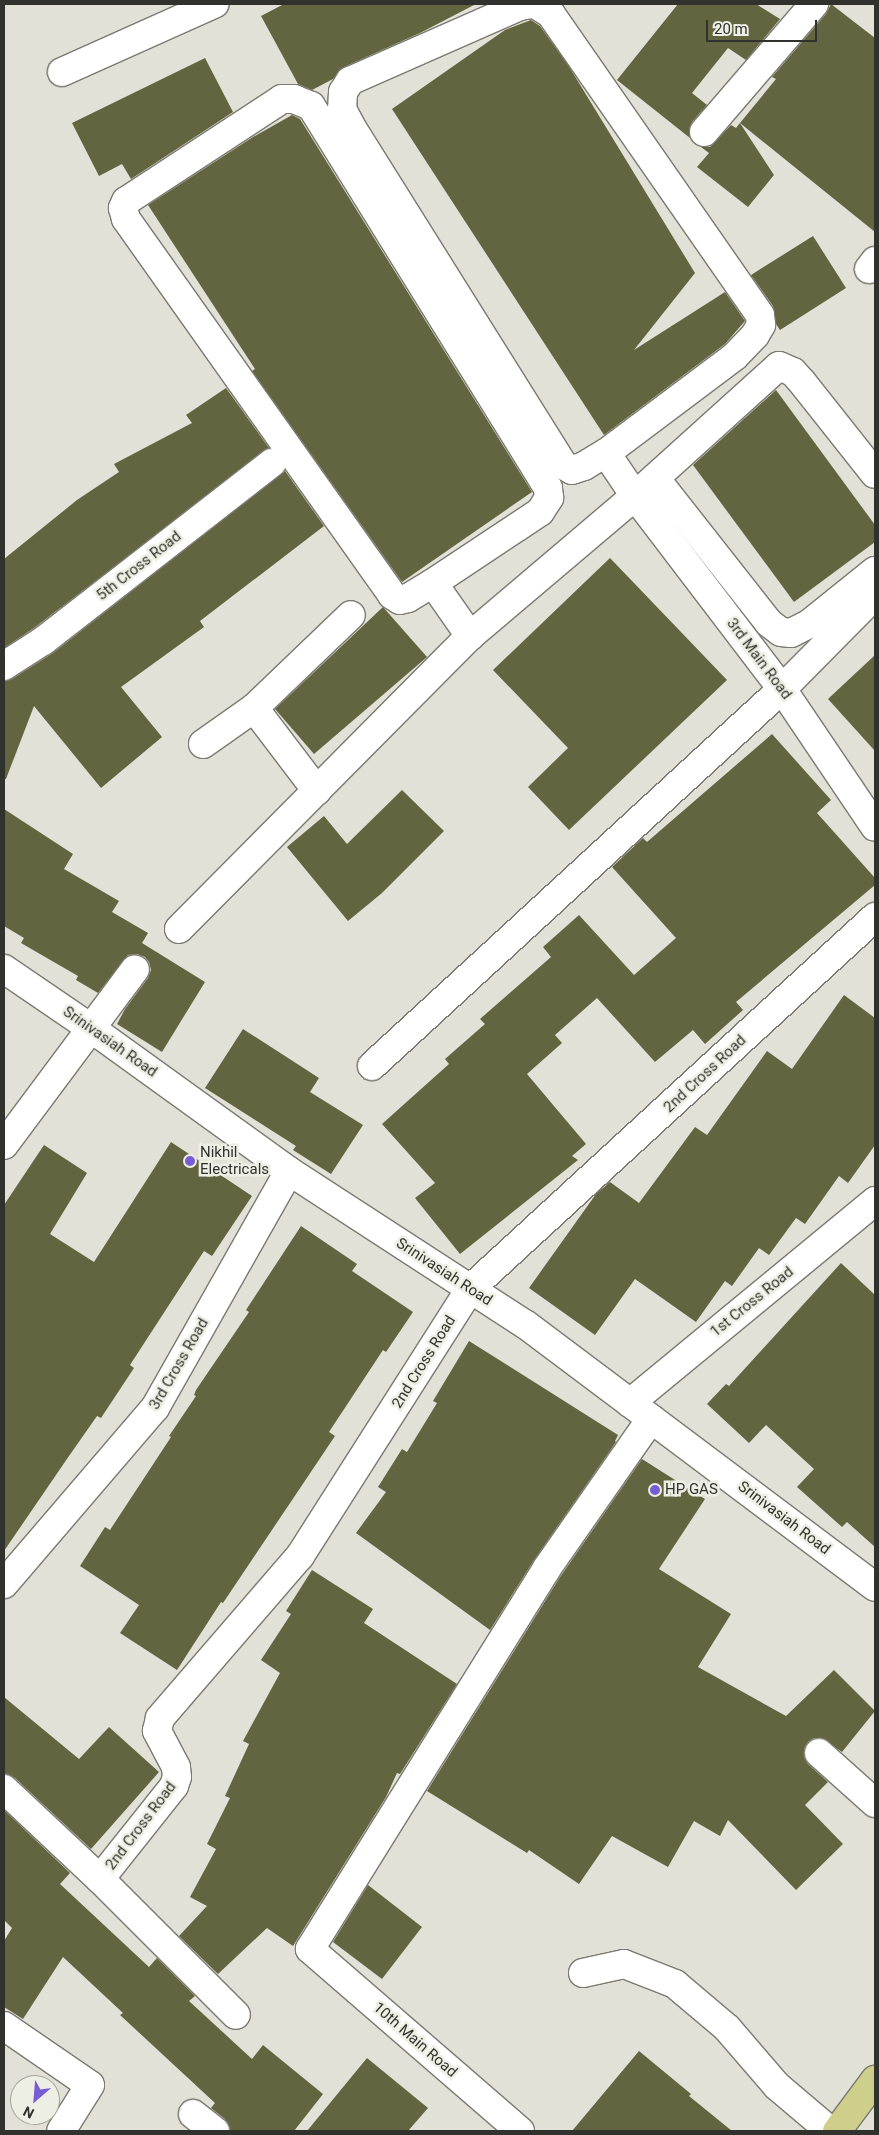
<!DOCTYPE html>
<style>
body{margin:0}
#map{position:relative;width:879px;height:2135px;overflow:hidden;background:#e1e1d7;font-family:Roboto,sans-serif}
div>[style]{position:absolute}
.building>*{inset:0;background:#636440}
.roads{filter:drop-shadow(1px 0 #7a7a70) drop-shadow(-1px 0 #7a7a70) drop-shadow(0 1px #7a7a70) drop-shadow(0 -1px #7a7a70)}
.minor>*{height:28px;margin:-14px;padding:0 14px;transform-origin:14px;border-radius:14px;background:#fff}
.major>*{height:28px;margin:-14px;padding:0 14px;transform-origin:14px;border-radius:14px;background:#cecf8a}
.dots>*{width:14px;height:14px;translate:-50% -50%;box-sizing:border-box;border:2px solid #eeefe4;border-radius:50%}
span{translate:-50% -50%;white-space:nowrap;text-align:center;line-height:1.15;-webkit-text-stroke:5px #eeefe4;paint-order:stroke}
.street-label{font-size:15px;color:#31312d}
.poi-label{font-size:15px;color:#31312d}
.left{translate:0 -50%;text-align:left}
.frame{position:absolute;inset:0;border:5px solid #31312d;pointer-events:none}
.north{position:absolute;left:10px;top:2075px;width:50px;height:50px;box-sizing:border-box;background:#eeefe4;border:1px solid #a2a39b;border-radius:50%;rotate:207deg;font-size:14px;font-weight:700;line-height:20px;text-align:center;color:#31312d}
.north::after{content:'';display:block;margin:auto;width:18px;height:22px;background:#775cd6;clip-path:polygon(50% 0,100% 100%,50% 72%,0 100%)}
.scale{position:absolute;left:706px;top:20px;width:111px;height:22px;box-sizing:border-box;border:2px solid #31312d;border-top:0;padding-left:6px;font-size:15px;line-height:18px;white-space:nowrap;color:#31312d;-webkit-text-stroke:4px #eeefe4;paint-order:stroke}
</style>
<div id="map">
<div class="building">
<i style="clip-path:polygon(284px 4px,476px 4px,420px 33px,344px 67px,333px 79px,312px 90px,298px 84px,261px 16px)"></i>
<i style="clip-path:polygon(678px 4px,756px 4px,780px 19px,746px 60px,728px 48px,692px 93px,707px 105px,692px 122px,689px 130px,690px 138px,617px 80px)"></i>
<i style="clip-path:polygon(831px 4px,875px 38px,875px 232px,740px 123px,776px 79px,772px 77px,826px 14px)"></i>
<i style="clip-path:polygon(531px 20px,540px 26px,568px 65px,695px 273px,634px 350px,725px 292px,745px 321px,725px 344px,604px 435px,392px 109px,505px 30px)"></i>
<i style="clip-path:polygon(205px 58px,233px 112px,131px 179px,122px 164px,99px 176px,72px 123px)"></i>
<i style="clip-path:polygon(292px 115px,300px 119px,532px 492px,402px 582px,252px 371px,255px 369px,148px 205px,253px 137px)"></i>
<i style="clip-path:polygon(740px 123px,774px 175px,748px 207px,697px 167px,709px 153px,701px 147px,710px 147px,731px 125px,736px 128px)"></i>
<i style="clip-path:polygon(813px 236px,846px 288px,780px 330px,776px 324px,773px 306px,751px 275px)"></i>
<i style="clip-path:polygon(226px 388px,269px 448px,34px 628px,4px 648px,4px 559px,77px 500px,119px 472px,114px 464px,192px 423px,186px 415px)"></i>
<i style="clip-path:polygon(776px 390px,875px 525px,875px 542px,794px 602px,693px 465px)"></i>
<i style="clip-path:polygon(285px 471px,324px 526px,200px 621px,204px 627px,121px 687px,162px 737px,101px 788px,34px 706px,6px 779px,4px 779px,4px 681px,12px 679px,53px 653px)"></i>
<i style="clip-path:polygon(610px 558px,727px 680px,569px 830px,528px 787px,568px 748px,493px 670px)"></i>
<i style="clip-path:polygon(383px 607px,427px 657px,314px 754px,275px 709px)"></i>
<i style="clip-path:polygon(875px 655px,875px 751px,828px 699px)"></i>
<i style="clip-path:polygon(772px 734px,831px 800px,817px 813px,875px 878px,875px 885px,736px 1002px,743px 1010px,705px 1044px,693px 1030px,655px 1062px,597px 998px,555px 1035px,562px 1043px,527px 1074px,586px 1144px,572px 1156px,578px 1160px,460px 1254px,415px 1198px,435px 1183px,382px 1124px,449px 1064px,445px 1059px,485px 1024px,480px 1019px,551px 957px,543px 947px,579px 915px,634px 975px,676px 938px,612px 867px,643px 838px,647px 842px)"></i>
<i style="clip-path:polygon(402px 790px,444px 831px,382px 893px,348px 921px,287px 847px,324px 816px,347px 844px)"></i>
<i style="clip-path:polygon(4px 809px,73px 854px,64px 869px,119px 901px,112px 912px,148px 933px,142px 943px,205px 982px,162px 1052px,117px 1024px,125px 1009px,148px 978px,151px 970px,149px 962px,145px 957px,137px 954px,128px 955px,98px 993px,76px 980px,78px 976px,21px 943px,24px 938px,4px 926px)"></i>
<i style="clip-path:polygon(844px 995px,875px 1018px,875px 1145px,848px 1183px,839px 1176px,805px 1224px,796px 1218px,769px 1255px,759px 1248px,732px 1286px,725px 1281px,696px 1322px,635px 1279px,595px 1335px,529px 1288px,596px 1194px,610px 1182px,639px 1203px,695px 1127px,707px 1135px,767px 1051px,792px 1069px)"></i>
<i style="clip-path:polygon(243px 1029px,319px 1078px,310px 1092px,363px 1125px,331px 1174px,293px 1150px,296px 1146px,205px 1088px)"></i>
<i style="clip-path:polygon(171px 1142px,252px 1196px,212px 1256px,204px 1251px,130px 1365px,134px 1368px,101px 1418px,97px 1416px,69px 1456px,4px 1551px,4px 1205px,44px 1145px,87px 1173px,50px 1234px,94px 1262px)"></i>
<i style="clip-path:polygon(301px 1226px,357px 1264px,352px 1271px,413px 1312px,386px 1352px,383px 1350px,329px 1432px,335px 1436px,223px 1603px,221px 1602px,177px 1670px,120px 1633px,139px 1605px,80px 1566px,105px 1527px,110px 1530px,171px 1437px,169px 1436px,196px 1396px,194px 1395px,196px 1390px,249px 1312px,246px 1310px)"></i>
<i style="clip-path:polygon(841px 1263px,875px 1295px,875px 1547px,847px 1522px,842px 1527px,797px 1487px,814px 1469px,766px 1425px,749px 1443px,707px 1404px,726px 1384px,729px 1386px)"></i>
<i style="clip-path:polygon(469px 1341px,618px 1435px,615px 1441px,616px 1442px,534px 1560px,490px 1630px,356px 1533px,386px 1492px,378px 1487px,402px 1449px,407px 1452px,437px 1403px,433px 1401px)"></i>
<i style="clip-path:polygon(642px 1459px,705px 1499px,659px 1569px,731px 1614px,698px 1667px,786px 1716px,834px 1670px,875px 1711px,842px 1752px,822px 1738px,814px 1738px,808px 1742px,804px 1749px,804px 1757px,808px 1764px,828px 1782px,805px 1805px,843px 1844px,796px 1890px,728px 1820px,720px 1836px,694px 1821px,668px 1867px,612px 1836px,579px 1884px,529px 1850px,527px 1853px,427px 1791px,560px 1577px)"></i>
<i style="clip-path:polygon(312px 1570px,373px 1609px,364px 1623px,457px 1684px,400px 1774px,397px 1773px,386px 1797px,293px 1946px,267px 1928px,218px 1974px,179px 1936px,207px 1906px,190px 1897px,216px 1849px,207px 1844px,230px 1798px,225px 1796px,249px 1744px,243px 1741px,280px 1673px,261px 1660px,291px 1614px,286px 1611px)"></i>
<i style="clip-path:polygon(4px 1697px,79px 1759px,109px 1727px,159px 1772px,91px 1849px,15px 1778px,4px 1774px)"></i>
<i style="clip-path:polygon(4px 1810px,70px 1873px,60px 1884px,149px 1967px,157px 1958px,195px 1996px,189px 2001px,252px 2059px,263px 2045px,323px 2094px,294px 2131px,230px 2131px,225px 2119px,211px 2108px,215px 2103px,120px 2015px,123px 2013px,63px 1957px,23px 2019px,4px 2007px,4px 1941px,12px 1928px,4px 1920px)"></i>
<i style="clip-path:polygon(368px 1885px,422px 1927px,382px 1979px,333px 1942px)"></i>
<i style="clip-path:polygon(639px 2051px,691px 2094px,689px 2096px,732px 2131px,572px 2131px)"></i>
<i style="clip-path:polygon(367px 2058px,428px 2108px,408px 2131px,307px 2131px)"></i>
</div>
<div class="roads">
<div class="minor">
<i style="left:532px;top:4px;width:12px;rotate:171deg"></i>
<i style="left:520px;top:6px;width:186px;rotate:156.2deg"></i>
<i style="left:350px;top:81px;width:13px;rotate:122deg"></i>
<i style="left:343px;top:92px;width:17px;rotate:93deg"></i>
<i style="left:342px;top:109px;width:21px;rotate:62deg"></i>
<i style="left:352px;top:128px;width:398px;rotate:57.9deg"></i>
<i style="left:563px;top:465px;width:10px;rotate:29deg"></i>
<i style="left:572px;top:470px;width:13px;rotate:-18deg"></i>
<i style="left:584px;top:466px;width:26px;rotate:-31deg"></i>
<i style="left:606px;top:453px;width:161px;rotate:-36.9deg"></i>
<i style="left:735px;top:356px;width:29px;rotate:-46deg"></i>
<i style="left:755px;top:335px;width:12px;rotate:-59deg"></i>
<i style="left:761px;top:325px;width:10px;rotate:-96deg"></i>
<i style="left:760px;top:315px;width:366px;rotate:-124.8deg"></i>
<i style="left:551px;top:14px;width:19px;rotate:-148deg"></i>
<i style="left:62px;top:72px;width:167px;rotate:-24.1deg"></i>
<i style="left:704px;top:132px;width:169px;rotate:-49.3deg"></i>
<i style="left:869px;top:269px;width:10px;rotate:-53deg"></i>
<i style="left:606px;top:453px;width:52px;rotate:56deg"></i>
<i style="left:635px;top:496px;width:243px;rotate:52.7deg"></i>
<i style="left:782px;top:689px;width:166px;rotate:56deg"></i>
<i style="left:655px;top:478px;width:184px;rotate:51.8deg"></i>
<i style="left:769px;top:623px;width:15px;rotate:37deg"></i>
<i style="left:781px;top:632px;width:10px;rotate:6deg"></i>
<i style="left:791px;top:633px;width:20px;rotate:-27deg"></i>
<i style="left:809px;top:624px;width:85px;rotate:-38.8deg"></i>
<i style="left:433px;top:583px;width:128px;rotate:-33.6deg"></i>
<i style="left:540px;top:512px;width:17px;rotate:-57deg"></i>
<i style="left:549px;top:498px;width:10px;rotate:-96deg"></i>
<i style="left:548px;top:488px;width:450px;rotate:-121.8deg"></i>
<i style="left:311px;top:106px;width:18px;rotate:-158deg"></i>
<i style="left:294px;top:99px;width:12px;rotate:180deg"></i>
<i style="left:282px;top:99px;width:186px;rotate:146.8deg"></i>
<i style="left:126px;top:201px;width:8px;rotate:113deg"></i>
<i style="left:123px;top:208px;width:11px;rotate:75deg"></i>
<i style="left:126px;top:219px;width:461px;rotate:54.7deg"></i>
<i style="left:392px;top:595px;width:9px;rotate:32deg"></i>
<i style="left:400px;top:600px;width:8px;rotate:-14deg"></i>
<i style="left:408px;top:598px;width:29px;rotate:-31deg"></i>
<i style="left:433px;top:583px;width:65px;rotate:55.1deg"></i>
<i style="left:4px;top:666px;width:46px;rotate:-32.7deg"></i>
<i style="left:43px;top:641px;width:290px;rotate:-37.9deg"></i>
<i style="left:254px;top:708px;width:134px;rotate:-43.8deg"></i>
<i style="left:203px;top:744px;width:62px;rotate:-35.2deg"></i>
<i style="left:254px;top:708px;width:104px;rotate:52.8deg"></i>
<i style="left:179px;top:929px;width:413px;rotate:-45.2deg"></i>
<i style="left:470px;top:636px;width:216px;rotate:-40.3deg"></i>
<i style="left:635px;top:496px;width:194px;rotate:-42.1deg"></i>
<i style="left:779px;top:366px;width:15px;rotate:23deg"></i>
<i style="left:793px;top:372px;width:13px;rotate:48deg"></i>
<i style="left:802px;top:382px;width:117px;rotate:51.6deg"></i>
<i style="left:4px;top:969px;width:107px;rotate:34.3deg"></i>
<i style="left:92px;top:1029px;width:243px;rotate:35.8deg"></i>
<i style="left:289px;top:1171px;width:281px;rotate:33deg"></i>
<i style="left:525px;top:1324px;width:438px;rotate:36.9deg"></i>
<i style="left:372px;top:1066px;width:557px;rotate:-42.6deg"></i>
<i style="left:782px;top:689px;width:132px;rotate:-45.3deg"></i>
<i style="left:4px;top:1145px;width:219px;rotate:-53.3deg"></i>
<i style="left:630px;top:1403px;width:318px;rotate:-39.5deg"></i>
<i style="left:4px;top:1584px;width:232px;rotate:-49.4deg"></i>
<i style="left:155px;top:1408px;width:272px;rotate:-60.5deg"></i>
<i style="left:819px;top:1753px;width:75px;rotate:41.8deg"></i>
<i style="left:4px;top:1789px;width:132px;rotate:43.2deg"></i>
<i style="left:100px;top:1879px;width:192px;rotate:45deg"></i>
<i style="left:100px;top:1879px;width:119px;rotate:-51.5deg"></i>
<i style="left:174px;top:1786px;width:9px;rotate:-72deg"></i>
<i style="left:177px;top:1777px;width:10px;rotate:-96deg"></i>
<i style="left:176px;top:1767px;width:41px;rotate:-117.8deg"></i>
<i style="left:157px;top:1731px;width:13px;rotate:-77deg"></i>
<i style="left:160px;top:1718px;width:214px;rotate:-49.2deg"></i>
<i style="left:300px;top:1556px;width:317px;rotate:-57.5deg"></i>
<i style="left:470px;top:1289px;width:550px;rotate:-42.57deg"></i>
<i style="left:583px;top:1973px;width:42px;rotate:-12.4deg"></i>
<i style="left:624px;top:1964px;width:55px;rotate:21.4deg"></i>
<i style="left:675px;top:1984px;width:68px;rotate:40.2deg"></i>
<i style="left:727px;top:2028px;width:77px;rotate:49.2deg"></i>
<i style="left:777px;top:2086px;width:70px;rotate:40.3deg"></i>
<i style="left:4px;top:2026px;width:104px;rotate:34.5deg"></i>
<i style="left:90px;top:2085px;width:54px;rotate:122.2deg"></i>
<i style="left:193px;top:2114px;width:28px;rotate:38deg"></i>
<i style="left:520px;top:2131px;width:278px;rotate:-139.1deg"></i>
<i style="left:310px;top:1949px;width:449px;rotate:-58.1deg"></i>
<i style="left:547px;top:1568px;width:182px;rotate:-55.1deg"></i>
</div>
<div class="major">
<i style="left:837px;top:2131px;width:64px;rotate:-53.3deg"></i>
</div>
</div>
<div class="dots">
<i style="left:190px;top:1161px;background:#775cd6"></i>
<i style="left:655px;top:1490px;background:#775cd6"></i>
</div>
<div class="street-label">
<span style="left:139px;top:566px;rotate:-38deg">5th Cross Road</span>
<span style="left:759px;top:659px;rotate:53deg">3rd Main Road</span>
<span style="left:110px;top:1042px;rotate:35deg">Srinivasiah Road</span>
<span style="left:705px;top:1074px;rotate:-43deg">2nd Cross Road</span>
<span style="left:444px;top:1272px;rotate:33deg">Srinivasiah Road</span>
<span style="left:752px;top:1302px;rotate:-39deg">1st Cross Road</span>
<span style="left:424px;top:1362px;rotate:-58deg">2nd Cross Road</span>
<span style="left:179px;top:1364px;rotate:-60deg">3rd Cross Road</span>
<span style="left:784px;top:1518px;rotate:37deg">Srinivasiah Road</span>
<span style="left:141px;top:1826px;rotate:-53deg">2nd Cross Road</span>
<span style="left:415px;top:2040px;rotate:41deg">10th Main Road</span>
</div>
<div class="poi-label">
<span class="left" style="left:200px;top:1161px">Nikhil<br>Electricals</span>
<span class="left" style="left:665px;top:1490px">HP GAS</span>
</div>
<div class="frame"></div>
<div class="north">N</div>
<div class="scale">20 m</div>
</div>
